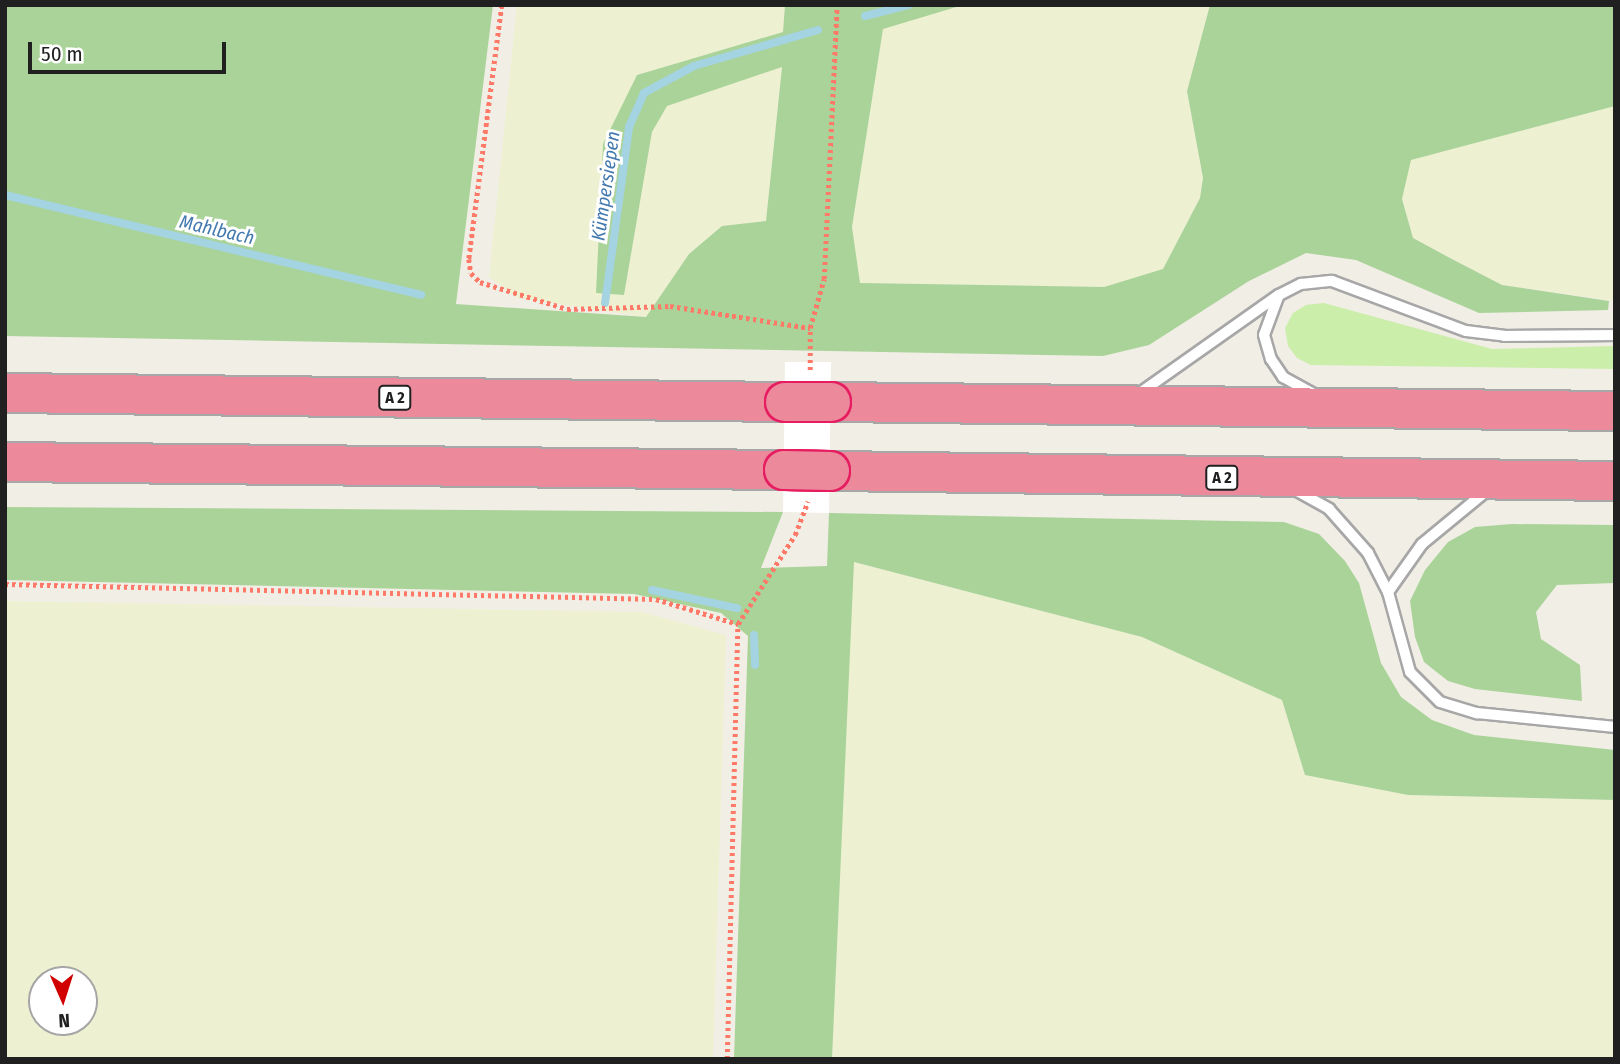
<!DOCTYPE html>
<meta charset="utf-8">
<style>
body{margin:0}
#map{position:relative;width:1620px;height:1064px;overflow:hidden;background:#f1eee6;font-family:"Fira Sans Condensed",sans-serif}
div>[style]{position:absolute}
.farmland>*{inset:0;background:#eef1d1}
.grass>*{inset:0;background:#cbeeaa}
.forest>*{inset:0;background:#aad399}
.pier>*{inset:0;background:#fff}
.stream>*{height:8px;margin:-4px;padding:0 4px;transform-origin:4px;border-radius:4px;background:#a4d3e1}
.path>*{height:4.5px;margin-top:-2.25px;transform-origin:0;background:repeating-linear-gradient(90deg,#ff7969 0 3.5px,transparent 0 7px)}
.roads{filter:drop-shadow(2px 0 #a7a7a7) drop-shadow(-2px 0 #a7a7a7) drop-shadow(0 2px #a7a7a7) drop-shadow(0 -2px #a7a7a7)}
.lane>*{height:10px;margin:-5px;padding:0 5px;transform-origin:5px;border-radius:5px;background:#fff}
.highway>*{height:38px;margin:-19px;padding:0 19px;transform-origin:19px;border-radius:19px;background:#ec8a9c}
.bridges{filter:drop-shadow(2px 0 #e61d61) drop-shadow(-2px 0 #e61d61) drop-shadow(0 2px #e61d61) drop-shadow(0 -2px #e61d61)}
.highway-bridge>*{height:38px;margin:-19px;padding:0 19px;transform-origin:19px;border-radius:19px;background:#ec8a9c}
span{translate:-50% -50%;white-space:nowrap;text-align:center;line-height:1.15;-webkit-text-stroke:6px #fff;paint-order:stroke}
.shield-label span{padding:2px 5px;background:#fff;border:2px solid;border-radius:5px;-webkit-text-stroke-width:0}
.shield-label{font-size:16px;color:#202020;font-weight:700}
.water-label{font-size:19px;color:#4379af;font-style:italic}
.frame{position:absolute;inset:0;border:7px solid #202020;pointer-events:none}
.north{position:absolute;left:28px;top:966px;width:70px;height:70px;box-sizing:border-box;background:#fff;border:2px solid #a6a6a6;border-radius:50%;rotate:177deg;font-size:19px;font-weight:700;line-height:28px;text-align:center;color:#202020}
.north::after{content:'';display:block;margin:auto;width:24px;height:32px;background:#d00100;clip-path:polygon(50% 0,100% 100%,50% 72%,0 100%)}
.scale{position:absolute;left:28px;top:42px;width:198px;height:32px;box-sizing:border-box;border:4px solid #202020;border-top:0;padding-left:9px;font-size:21px;line-height:24px;white-space:nowrap;color:#202020;-webkit-text-stroke:5px #fff;paint-order:stroke}
</style>
<div id="map">
<div class="farmland">
<i style="clip-path:polygon(517px 5px,785px 5px,783px 32px,637px 75px,596px 292px,624px 294px,652px 132px,667px 105px,782px 66px,766px 221px,722px 226px,689px 254px,646px 317px,517px 298px,489px 277px)"></i>
<i style="clip-path:polygon(963px 5px,1210px 5px,1187px 91px,1203px 178px,1200px 198px,1163px 269px,1105px 287px,859px 283px,852px 227px,883px 28px)"></i>
<i style="clip-path:polygon(1615px 106px,1615px 301px,1502px 285px,1413px 238px,1402px 199px,1410px 160px)"></i>
<i style="clip-path:polygon(853px 562px,1142px 637px,1282px 700px,1305px 775px,1408px 795px,1615px 800px,1615px 1059px,832px 1059px)"></i>
<i style="clip-path:polygon(evenodd,5px 601px,642px 612px,726px 635px,713px 1059px,5px 1059px,5px 601px,84px 980px,84px 1022px,42px 1022px,42px 980px,84px 980px)"></i>
</div>
<div class="grass">
<i style="clip-path:polygon(1324px 303px,1492px 349px,1615px 346px,1615px 369px,1311px 365px,1297px 358px,1288px 346px,1285px 328px,1293px 313px,1306px 305px)"></i>
</div>
<div class="forest">
<i style="clip-path:polygon(5px 5px,493px 5px,456px 304px,646px 317px,689px 254px,722px 226px,766px 221px,782px 67px,667px 106px,652px 132px,624px 295px,596px 293px,603px 144px,637px 75px,783px 32px,785px 5px,963px 5px,883px 29px,852px 227px,860px 283px,1104px 287px,1163px 269px,1200px 198px,1203px 178px,1187px 91px,1210px 5px,1615px 5px,1615px 106px,1411px 160px,1402px 199px,1413px 238px,1450px 258px,1502px 285px,1609px 301px,1608px 310px,1479px 313px,1356px 260px,1306px 253px,1249px 281px,1149px 345px,1103px 356px,5px 336px)"></i>
<i style="clip-path:polygon(5px 507px,783px 512px,761px 568px,827px 566px,829px 513px,1284px 522px,1319px 534px,1345px 561px,1359px 583px,1381px 663px,1401px 697px,1432px 720px,1474px 735px,1615px 750px,1615px 800px,1408px 795px,1305px 775px,1282px 700px,1142px 637px,854px 562px,832px 1059px,734px 1059px,748px 636px,721px 613px,634px 594px,5px 580px)"></i>
<i style="clip-path:polygon(1512px 524px,1615px 525px,1615px 583px,1557px 585px,1536px 612px,1541px 639px,1580px 665px,1582px 701px,1475px 689px,1448px 681px,1424px 662px,1415px 637px,1410px 601px,1425px 570px,1448px 542px,1475px 527px)"></i>
</div>
<div class="pier">
<i style="clip-path:polygon(785px 362px,831px 362px,829px 513px,783px 512px)"></i>
</div>
<div class="stream">
<i style="left:865px;top:16px;width:45px;rotate:-14deg"></i>
<i style="left:5px;top:195px;width:428px;rotate:13.5deg"></i>
<i style="left:605px;top:303px;width:178px;rotate:-82.2deg"></i>
<i style="left:629px;top:127px;width:37px;rotate:-66deg"></i>
<i style="left:644px;top:93px;width:57px;rotate:-28.4deg"></i>
<i style="left:694px;top:66px;width:129px;rotate:-16.2deg"></i>
<i style="left:652px;top:590px;width:87px;rotate:12deg"></i>
<i style="left:754px;top:635px;width:30px;rotate:88deg"></i>
</div>
<div class="path">
<i style="left:502px;top:5px;width:256px;rotate:97.4deg"></i>
<i style="left:469px;top:259px;width:14px;rotate:82deg"></i>
<i style="left:471px;top:273px;width:13px;rotate:45deg"></i>
<i style="left:480px;top:282px;width:91px;rotate:17.2deg"></i>
<i style="left:567px;top:309px;width:103px;rotate:-1.7deg"></i>
<i style="left:670px;top:306px;width:142px;rotate:8.9deg"></i>
<i style="left:810px;top:370px;width:42px;rotate:-90deg"></i>
<i style="left:810px;top:328px;width:51px;rotate:-74.1deg"></i>
<i style="left:824px;top:279px;width:274px;rotate:-87.3deg"></i>
<i style="left:5px;top:584px;width:651px;rotate:1.32deg"></i>
<i style="left:656px;top:599px;width:86px;rotate:17deg"></i>
<i style="left:727px;top:1059px;width:435px;rotate:-88.6deg"></i>
<i style="left:738px;top:624px;width:106px;rotate:-57.4deg"></i>
<i style="left:795px;top:535px;width:36px;rotate:-69deg"></i>
</div>
<div class="roads">
<div class="lane">
<i style="left:1278px;top:297px;width:40px;rotate:110.2deg"></i>
<i style="left:1264px;top:335px;width:25px;rotate:74deg"></i>
<i style="left:1271px;top:359px;width:22px;rotate:56deg"></i>
<i style="left:1283px;top:377px;width:37px;rotate:29deg"></i>
<i style="left:1137px;top:395px;width:174px;rotate:-35.2deg"></i>
<i style="left:1279px;top:295px;width:25px;rotate:-27deg"></i>
<i style="left:1301px;top:284px;width:31px;rotate:-6deg"></i>
<i style="left:1332px;top:281px;width:143px;rotate:20.5deg"></i>
<i style="left:1466px;top:331px;width:38px;rotate:7deg"></i>
<i style="left:1504px;top:336px;width:111px;rotate:-0.5deg"></i>
<i style="left:1297px;top:491px;width:37px;rotate:29deg"></i>
<i style="left:1329px;top:509px;width:59px;rotate:48.4deg"></i>
<i style="left:1368px;top:553px;width:44px;rotate:62.9deg"></i>
<i style="left:1388px;top:592px;width:83px;rotate:74.6deg"></i>
<i style="left:1410px;top:672px;width:42px;rotate:45deg"></i>
<i style="left:1440px;top:702px;width:39px;rotate:17deg"></i>
<i style="left:1477px;top:713px;width:139px;rotate:5.8deg"></i>
<i style="left:1388px;top:592px;width:59px;rotate:-54.7deg"></i>
<i style="left:1422px;top:544px;width:82px;rotate:-39.5deg"></i>
</div>
<div class="highway">
<i style="left:5px;top:393px;width:780px;rotate:0.66deg"></i>
<i style="left:831px;top:402px;width:784px;rotate:0.66deg"></i>
<i style="left:5px;top:462px;width:779px;rotate:0.59deg"></i>
<i style="left:830px;top:471px;width:785px;rotate:0.73deg"></i>
</div>
</div>
<div class="bridges">
<div class="highway-bridge">
<i style="left:785px;top:402px;width:46px"></i>
<i style="left:784px;top:470px;width:46px;rotate:1.2deg"></i>
</div>
</div>
<div class="shield-label">
<span style="left:395px;top:398px">A 2</span>
<span style="left:1222px;top:478px">A 2</span>
</div>
<div class="water-label">
<span style="left:606px;top:186px;rotate:-82deg">Kümpersiepen</span>
<span style="left:217px;top:230px;rotate:13deg">Mahlbach</span>
</div>
<div class="frame"></div>
<div class="north">N</div>
<div class="scale">50 m</div>
</div>
